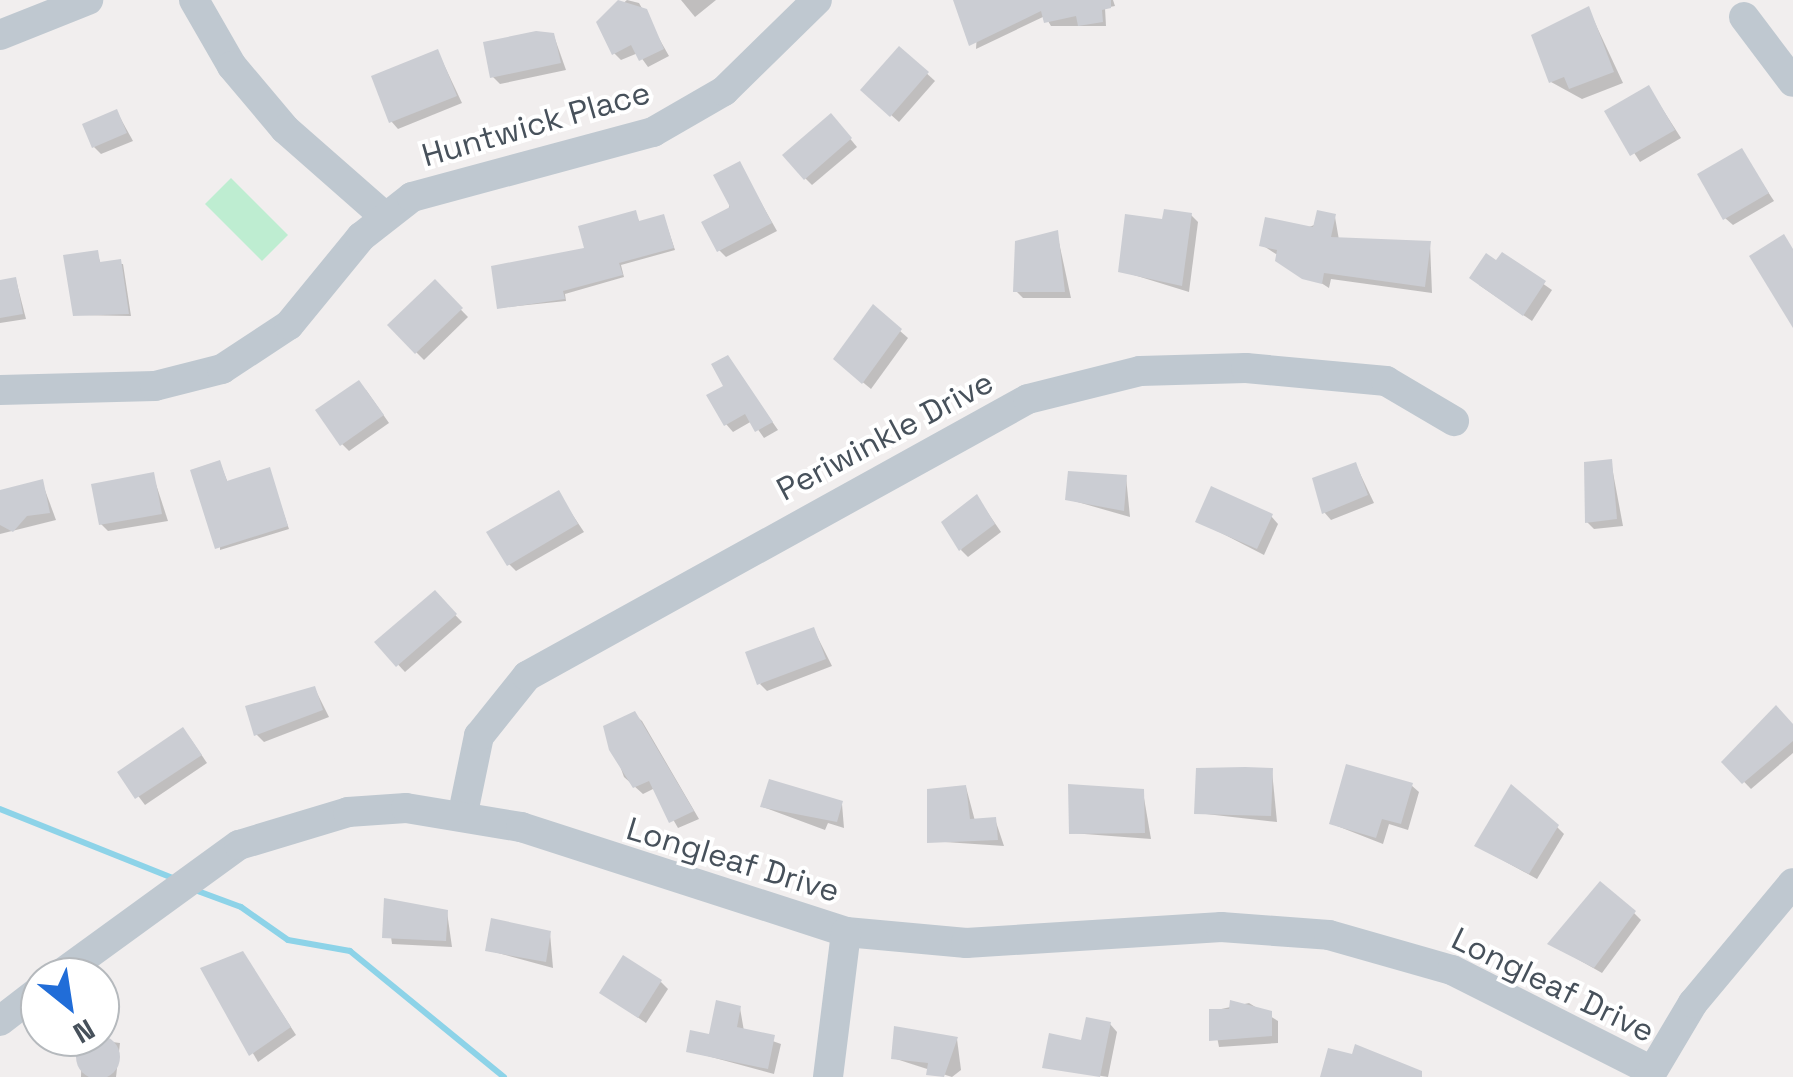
<!DOCTYPE html>
<style>
body{margin:0}
#map{position:relative;width:1793px;height:1077px;overflow:hidden;background:#f1eeee;font-family:"Space Grotesk",sans-serif}
div>[style]{position:absolute}
.green>*{inset:0;background:#beedd1}
.shadow>*{inset:0;background:#0003}
.stream>*{height:6px;margin:-3px;padding:0 3px;transform-origin:3px;border-radius:3px;background:#8dd3e8}
.building>*{inset:0;background:#cbcdd3}
.round{border-radius:50%}
.minor>*{height:30px;margin:-15px;padding:0 15px;transform-origin:15px;border-radius:15px;background:#bfc8d0}
span{translate:-50% -50%;white-space:nowrap;text-align:center;line-height:1.15;-webkit-text-stroke:8px #fff;paint-order:stroke}
.street-label{font-size:32px;color:#47515b}
.north{position:absolute;left:20px;top:957px;width:100px;height:100px;box-sizing:border-box;background:#fff;border:2px solid #b5b9bd;border-radius:50%;rotate:150deg;font-size:28px;font-weight:700;line-height:40px;text-align:center;color:#47515b}
.north::after{content:'';display:block;margin:auto;width:35px;height:45px;background:#216dd8;clip-path:polygon(50% 0,100% 100%,50% 72%,0 100%)}
</style>
<div id="map">
<div class="green">
<i style="clip-path:polygon(231px 178px,288px 235px,262px 261px,205px 204px)"></i>
</div>
<div class="shadow">
<i style="clip-path:polygon(627px 0,639px 3px,669px 56px,648px 67px,638px 53px,621px 60px,614px 53px,599px 23px)"></i>
<i style="clip-path:polygon(681px 0,716px 0,695px 17px)"></i>
<i style="clip-path:polygon(979px 0,1113px 0,1115px 6px,1105px 8px,1106px 26px,1051px 26px,1045px 16px,976px 49px)"></i>
<i style="clip-path:polygon(1589px 10px,1623px 83px,1582px 99px,1551px 82px)"></i>
<i style="clip-path:polygon(554px 36px,566px 70px,500px 84px,492px 76px)"></i>
<i style="clip-path:polygon(900px 49px,935px 81px,899px 122px,863px 90px)"></i>
<i style="clip-path:polygon(438px 52px,462px 103px,398px 129px,391px 121px)"></i>
<i style="clip-path:polygon(1649px 88px,1681px 138px,1640px 162px,1608px 112px)"></i>
<i style="clip-path:polygon(117px 112px,133px 141px,101px 154px,94px 147px)"></i>
<i style="clip-path:polygon(838px 124px,857px 147px,812px 185px,805px 178px)"></i>
<i style="clip-path:polygon(1742px 152px,1774px 201px,1733px 225px,1725px 218px)"></i>
<i style="clip-path:polygon(739px 164px,777px 231px,726px 257px,719px 250px)"></i>
<i style="clip-path:polygon(635px 213px,640px 223px,664px 217px,675px 250px,621px 265px,624px 277px,565px 294px,566px 301px,499px 308px)"></i>
<i style="clip-path:polygon(1191px 215px,1198px 222px,1189px 292px,1121px 271px,1164px 221px)"></i>
<i style="clip-path:polygon(1335px 217px,1339px 240px,1430px 243px,1432px 293px,1331px 279px,1329px 288px,1262px 245px)"></i>
<i style="clip-path:polygon(1057px 233px,1071px 298px,1023px 298px,1016px 291px)"></i>
<i style="clip-path:polygon(97px 253px,101px 264px,123px 264px,131px 316px,75px 315px)"></i>
<i style="clip-path:polygon(1502px 255px,1552px 290px,1532px 321px,1479px 285px)"></i>
<i style="clip-path:polygon(16px 280px,26px 319px,0 323px,0 283px)"></i>
<i style="clip-path:polygon(435px 283px,468px 317px,424px 360px,390px 326px)"></i>
<i style="clip-path:polygon(874px 308px,908px 338px,871px 389px,843px 366px)"></i>
<i style="clip-path:polygon(728px 358px,778px 430px,764px 438px,752px 421px,733px 432px,726px 424px)"></i>
<i style="clip-path:polygon(366px 390px,389px 423px,349px 451px,342px 444px)"></i>
<i style="clip-path:polygon(1611px 462px,1623px 526px,1594px 529px,1587px 522px)"></i>
<i style="clip-path:polygon(220px 463px,228px 483px,269px 470px,289px 529px,220px 550px)"></i>
<i style="clip-path:polygon(1356px 465px,1374px 503px,1331px 520px,1324px 512px)"></i>
<i style="clip-path:polygon(153px 475px,168px 521px,108px 531px,101px 524px)"></i>
<i style="clip-path:polygon(1126px 477px,1130px 517px,1067px 499px)"></i>
<i style="clip-path:polygon(42px 482px,56px 520px,0 534px,0 492px)"></i>
<i style="clip-path:polygon(558px 493px,584px 532px,516px 571px,509px 564px)"></i>
<i style="clip-path:polygon(977px 497px,1001px 532px,968px 557px,961px 550px)"></i>
<i style="clip-path:polygon(1271px 516px,1278px 524px,1264px 555px,1198px 521px)"></i>
<i style="clip-path:polygon(435px 594px,462px 622px,405px 672px,378px 643px)"></i>
<i style="clip-path:polygon(814px 630px,832px 666px,767px 691px,760px 684px)"></i>
<i style="clip-path:polygon(315px 689px,329px 717px,264px 742px,256px 734px)"></i>
<i style="clip-path:polygon(634px 714px,642px 721px,699px 819px,678px 828px,655px 788px,643px 794px,624px 777px,606px 727px)"></i>
<i style="clip-path:polygon(1793px 727px,1793px 753px,1751px 789px,1725px 762px)"></i>
<i style="clip-path:polygon(190px 738px,207px 763px,145px 805px,121px 773px)"></i>
<i style="clip-path:polygon(1272px 771px,1277px 822px,1197px 813px)"></i>
<i style="clip-path:polygon(1411px 785px,1419px 792px,1408px 830px,1389px 824px,1383px 844px,1332px 824px)"></i>
<i style="clip-path:polygon(966px 787px,975px 821px,995px 819px,1004px 846px,930px 841px)"></i>
<i style="clip-path:polygon(1143px 792px,1151px 839px,1071px 833px)"></i>
<i style="clip-path:polygon(842px 804px,844px 828px,828px 823px,825px 830px,763px 807px)"></i>
<i style="clip-path:polygon(1557px 827px,1564px 834px,1537px 879px,1477px 846px)"></i>
<i style="clip-path:polygon(386px 900px,447px 912px,452px 947px,392px 944px)"></i>
<i style="clip-path:polygon(1634px 913px,1641px 920px,1602px 973px,1551px 944px)"></i>
<i style="clip-path:polygon(550px 933px,553px 968px,487px 950px)"></i>
<i style="clip-path:polygon(243px 953px,296px 1035px,258px 1062px,204px 969px)"></i>
<i style="clip-path:polygon(661px 982px,668px 989px,646px 1023px,602px 993px)"></i>
<i style="clip-path:polygon(1249px 1003px,1278px 1021px,1278px 1043px,1219px 1047px,1212px 1011px)"></i>
<i style="clip-path:polygon(740px 1008px,744px 1031px,781px 1044px,774px 1074px,689px 1051px)"></i>
<i style="clip-path:polygon(1110px 1024px,1117px 1032px,1108px 1077px,1045px 1067px)"></i>
<i style="clip-path:polygon(82px 1038px,120px 1043px,116px 1077px,81px 1077px)"></i>
<i style="clip-path:polygon(957px 1039px,961px 1070px,952px 1077px,893px 1058px)"></i>
</div>
<div class="stream">
<i style="left:0;top:809px;width:188px;rotate:21.8deg"></i>
<i style="left:195px;top:890px;width:49px;rotate:20.3deg"></i>
<i style="left:241px;top:907px;width:57px;rotate:35.1deg"></i>
<i style="left:288px;top:940px;width:63px;rotate:10.1deg"></i>
<i style="left:350px;top:951px;width:199px;rotate:39.3deg"></i>
</div>
<div class="building">
<i style="clip-path:polygon(618px 0,647px 9px,664px 49px,639px 61px,631px 45px,612px 55px,596px 22px)"></i>
<i style="clip-path:polygon(953px 0,1111px 0,1111px 8px,1102px 10px,1103px 22px,1078px 26px,1076px 16px,1044px 23px,1041px 11px,969px 46px)"></i>
<i style="clip-path:polygon(1589px 6px,1614px 72px,1569px 89px,1564px 77px,1549px 83px,1531px 35px)"></i>
<i style="clip-path:polygon(536px 31px,554px 33px,561px 63px,490px 78px,483px 42px)"></i>
<i style="clip-path:polygon(899px 46px,929px 72px,890px 117px,860px 90px)"></i>
<i style="clip-path:polygon(438px 49px,457px 96px,389px 123px,371px 76px)"></i>
<i style="clip-path:polygon(1649px 85px,1675px 130px,1630px 156px,1604px 111px)"></i>
<i style="clip-path:polygon(117px 109px,127px 133px,92px 148px,82px 124px)"></i>
<i style="clip-path:polygon(831px 113px,852px 138px,804px 180px,782px 155px)"></i>
<i style="clip-path:polygon(1742px 148px,1769px 193px,1723px 220px,1697px 174px)"></i>
<i style="clip-path:polygon(740px 161px,772px 223px,717px 252px,701px 222px,730px 207px,713px 175px)"></i>
<i style="clip-path:polygon(1164px 209px,1192px 213px,1182px 286px,1118px 272px,1125px 214px,1162px 219px)"></i>
<i style="clip-path:polygon(636px 210px,639px 221px,664px 214px,674px 248px,619px 263px,623px 275px,563px 291px,565px 299px,497px 309px,491px 266px,584px 248px,578px 226px)"></i>
<i style="clip-path:polygon(1317px 210px,1336px 214px,1331px 237px,1431px 241px,1425px 287px,1324px 273px,1322px 284px,1302px 279px,1275px 261px,1277px 250px,1259px 246px,1265px 217px,1313px 227px)"></i>
<i style="clip-path:polygon(1058px 230px,1065px 292px,1013px 292px,1015px 241px)"></i>
<i style="clip-path:polygon(1784px 234px,1793px 249px,1793px 328px,1749px 256px)"></i>
<i style="clip-path:polygon(98px 250px,100px 262px,121px 259px,129px 314px,73px 316px,63px 255px)"></i>
<i style="clip-path:polygon(1502px 252px,1546px 281px,1523px 316px,1469px 278px,1486px 253px,1496px 260px)"></i>
<i style="clip-path:polygon(16px 277px,23px 314px,0 318px,0 280px)"></i>
<i style="clip-path:polygon(435px 279px,463px 308px,415px 354px,387px 325px)"></i>
<i style="clip-path:polygon(873px 304px,902px 329px,862px 384px,833px 359px)"></i>
<i style="clip-path:polygon(728px 355px,773px 422px,755px 432px,745px 414px,724px 426px,706px 395px,723px 386px,711px 364px)"></i>
<i style="clip-path:polygon(359px 380px,384px 415px,340px 446px,315px 410px)"></i>
<i style="clip-path:polygon(1612px 459px,1617px 519px,1585px 523px,1584px 462px)"></i>
<i style="clip-path:polygon(220px 460px,227px 481px,270px 467px,288px 526px,215px 549px,190px 470px)"></i>
<i style="clip-path:polygon(1356px 462px,1368px 495px,1322px 514px,1312px 478px)"></i>
<i style="clip-path:polygon(1068px 471px,1127px 475px,1124px 511px,1065px 500px)"></i>
<i style="clip-path:polygon(154px 472px,162px 514px,99px 525px,91px 484px)"></i>
<i style="clip-path:polygon(43px 479px,50px 513px,27px 516px,13px 532px,0 525px,0 490px)"></i>
<i style="clip-path:polygon(1211px 486px,1273px 514px,1257px 549px,1195px 522px)"></i>
<i style="clip-path:polygon(559px 490px,578px 524px,507px 566px,486px 532px)"></i>
<i style="clip-path:polygon(977px 494px,995px 524px,959px 551px,941px 522px)"></i>
<i style="clip-path:polygon(435px 590px,457px 614px,396px 667px,374px 642px)"></i>
<i style="clip-path:polygon(814px 627px,826px 659px,757px 685px,745px 652px)"></i>
<i style="clip-path:polygon(315px 686px,323px 710px,254px 736px,245px 706px)"></i>
<i style="clip-path:polygon(1776px 705px,1793px 724px,1793px 741px,1742px 784px,1721px 762px)"></i>
<i style="clip-path:polygon(635px 711px,694px 811px,669px 823px,649px 781px,633px 788px,609px 750px,603px 726px)"></i>
<i style="clip-path:polygon(183px 727px,202px 755px,135px 799px,117px 772px)"></i>
<i style="clip-path:polygon(1346px 764px,1413px 783px,1401px 824px,1382px 819px,1376px 838px,1329px 824px)"></i>
<i style="clip-path:polygon(1245px 767px,1273px 768px,1271px 816px,1194px 814px,1196px 768px)"></i>
<i style="clip-path:polygon(769px 779px,843px 801px,837px 822px,760px 807px)"></i>
<i style="clip-path:polygon(1068px 784px,1144px 789px,1145px 833px,1069px 834px)"></i>
<i style="clip-path:polygon(1511px 784px,1559px 825px,1529px 874px,1474px 846px)"></i>
<i style="clip-path:polygon(966px 785px,970px 819px,996px 817px,998px 840px,927px 843px,927px 789px)"></i>
<i style="clip-path:polygon(1600px 881px,1636px 911px,1594px 968px,1547px 944px)"></i>
<i style="clip-path:polygon(384px 898px,448px 910px,446px 941px,382px 938px)"></i>
<i style="clip-path:polygon(491px 918px,551px 931px,546px 962px,485px 951px)"></i>
<i style="clip-path:polygon(243px 951px,291px 1027px,249px 1056px,200px 968px)"></i>
<i style="clip-path:polygon(623px 955px,662px 980px,638px 1018px,599px 993px)"></i>
<i style="clip-path:polygon(716px 1000px,741px 1006px,737px 1027px,775px 1035px,768px 1069px,686px 1052px,690px 1030px,709px 1034px)"></i>
<i style="clip-path:polygon(1230px 1000px,1272px 1011px,1272px 1036px,1209px 1041px,1209px 1009px,1229px 1009px)"></i>
<i style="clip-path:polygon(1086px 1017px,1111px 1022px,1100px 1077px,1042px 1068px,1049px 1033px,1081px 1040px)"></i>
<i style="clip-path:polygon(894px 1026px,958px 1037px,944px 1077px,926px 1075px,928px 1063px,891px 1059px)"></i>
<i class="round" style="left:76px;top:1035px;width:44px;height:44px"></i>
<i style="clip-path:polygon(1355px 1044px,1422px 1071px,1422px 1077px,1320px 1077px,1328px 1048px,1352px 1054px)"></i>
</div>
<div class="minor">
<i style="left:194px;top:0;width:76px;rotate:60.1deg"></i>
<i style="left:232px;top:66px;width:82px;rotate:49.9deg"></i>
<i style="left:285px;top:129px;width:132px;rotate:41.3deg"></i>
<i style="left:1744px;top:17px;width:81px;rotate:53deg"></i>
<i style="left:0;top:35px;width:95px;rotate:-21.7deg"></i>
<i style="left:0;top:390px;width:155px;rotate:-1.5deg"></i>
<i style="left:155px;top:386px;width:69px;rotate:-14.2deg"></i>
<i style="left:222px;top:369px;width:80px;rotate:-33.3deg"></i>
<i style="left:289px;top:325px;width:114px;rotate:-50.7deg"></i>
<i style="left:361px;top:237px;width:65px;rotate:-38.1deg"></i>
<i style="left:412px;top:197px;width:250px;rotate:-15.1deg"></i>
<i style="left:653px;top:132px;width:82px;rotate:-30deg"></i>
<i style="left:724px;top:91px;width:130px;rotate:-44.4deg"></i>
<i style="left:463px;top:813px;width:79px;rotate:-78.3deg"></i>
<i style="left:479px;top:736px;width:77px;rotate:-51.3deg"></i>
<i style="left:527px;top:676px;width:572px;rotate:-28.94deg"></i>
<i style="left:1028px;top:399px;width:115px;rotate:-14deg"></i>
<i style="left:1140px;top:371px;width:106px;rotate:-1.6deg"></i>
<i style="left:1246px;top:368px;width:141px;rotate:5.3deg"></i>
<i style="left:1386px;top:381px;width:79px;rotate:30.5deg"></i>
<i style="left:57px;top:977px;width:225px;rotate:-36deg"></i>
<i style="left:239px;top:845px;width:114px;rotate:-16.8deg"></i>
<i style="left:348px;top:812px;width:58px;rotate:-3.9deg"></i>
<i style="left:406px;top:808px;width:117px;rotate:9.4deg"></i>
<i style="left:521px;top:827px;width:342px;rotate:17.9deg"></i>
<i style="left:846px;top:932px;width:121px;rotate:5.2deg"></i>
<i style="left:966px;top:943px;width:256px;rotate:-3.6deg"></i>
<i style="left:1221px;top:927px;width:108px;rotate:4.2deg"></i>
<i style="left:1329px;top:935px;width:128px;rotate:15.9deg"></i>
<i style="left:1452px;top:970px;width:224px;rotate:26.8deg"></i>
<i style="left:0;top:1021px;width:51px;rotate:-37.8deg"></i>
<i style="left:828px;top:1077px;width:146px;rotate:-82.9deg"></i>
<i style="left:1649px;top:1077px;width:86px;rotate:-59.3deg"></i>
<i style="left:1693px;top:1003px;width:156px;rotate:-50.2deg"></i>
</div>
<div class="street-label">
<span style="left:536px;top:124px;rotate:-16deg">Huntwick Place</span>
<span style="left:885px;top:436px;rotate:-28deg">Periwinkle Drive</span>
<span style="left:733px;top:860px;rotate:17deg">Longleaf Drive</span>
<span style="left:1553px;top:985px;rotate:26deg">Longleaf Drive</span>
</div>
<div class="north">N</div>
</div>
